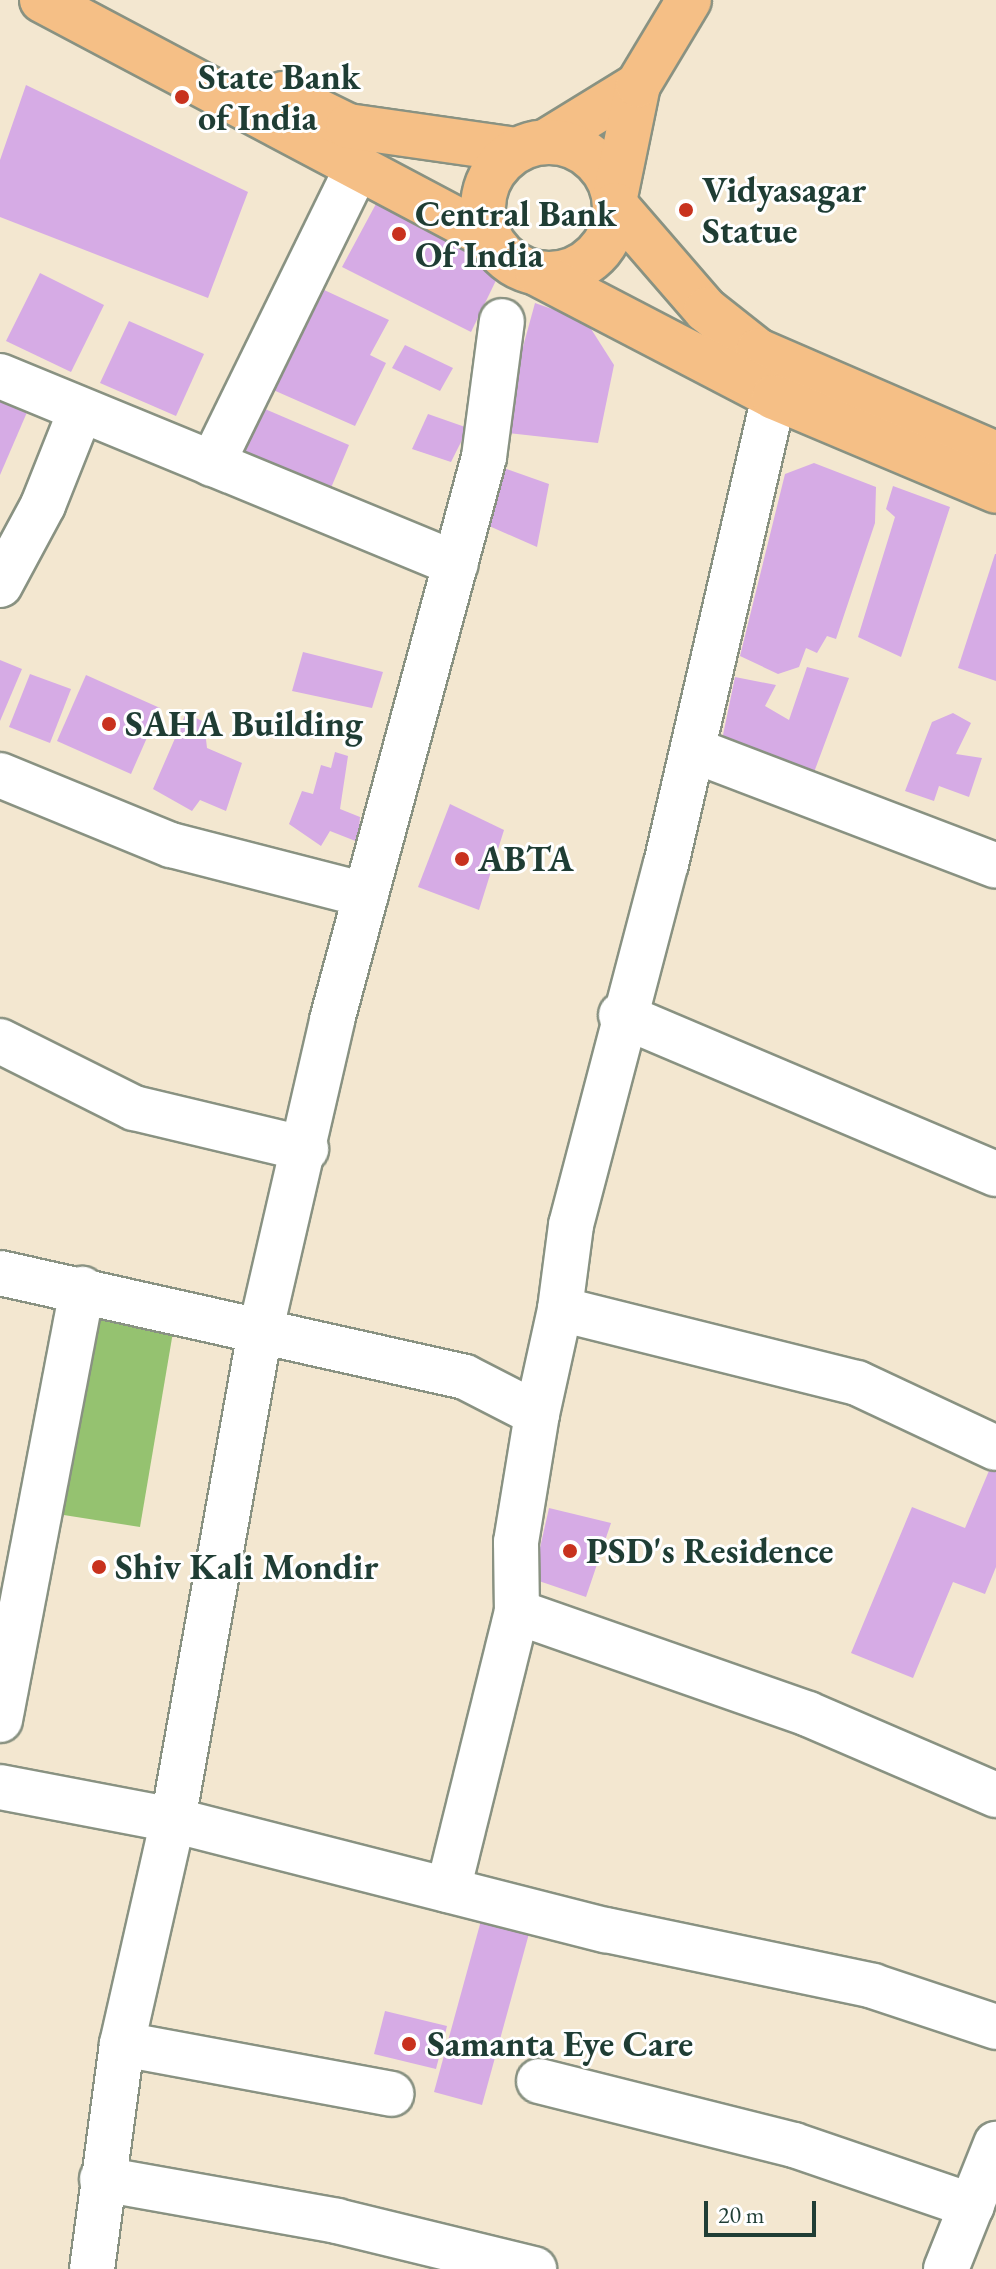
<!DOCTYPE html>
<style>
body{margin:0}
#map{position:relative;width:996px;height:2269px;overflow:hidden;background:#f3e7d0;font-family:"EB Garamond",serif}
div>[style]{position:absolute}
.green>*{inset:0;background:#95c270}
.building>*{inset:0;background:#d6abe5}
.roads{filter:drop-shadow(2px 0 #899282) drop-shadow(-2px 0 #899282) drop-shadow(0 2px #899282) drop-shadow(0 -2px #899282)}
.minor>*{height:44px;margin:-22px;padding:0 22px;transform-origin:22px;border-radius:22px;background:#fff}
.major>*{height:44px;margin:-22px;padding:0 22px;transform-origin:22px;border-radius:22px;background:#f5bf86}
.major>.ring{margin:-22px;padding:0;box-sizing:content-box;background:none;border:44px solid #f5bf86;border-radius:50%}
.dots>*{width:22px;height:22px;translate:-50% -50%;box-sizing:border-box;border:4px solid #fff;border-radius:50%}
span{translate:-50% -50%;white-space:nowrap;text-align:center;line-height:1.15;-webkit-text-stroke:6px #fff;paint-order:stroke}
.poi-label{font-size:36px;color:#1f3d34;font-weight:700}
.left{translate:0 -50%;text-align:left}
.scale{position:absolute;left:704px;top:2201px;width:112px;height:36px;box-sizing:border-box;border:4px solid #1f3d34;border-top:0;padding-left:10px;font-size:24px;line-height:28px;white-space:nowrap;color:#1f3d34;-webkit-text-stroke:6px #fff;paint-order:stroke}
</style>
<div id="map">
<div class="green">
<i style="clip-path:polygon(75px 1312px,173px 1332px,140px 1527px,32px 1510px)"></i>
</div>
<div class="building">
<i style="clip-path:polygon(26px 85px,248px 192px,208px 298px,0 217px,0 160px)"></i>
<i style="clip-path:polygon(377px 202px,502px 268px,471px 332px,342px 267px)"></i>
<i style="clip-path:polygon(40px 273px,104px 305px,71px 372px,6px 341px)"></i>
<i style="clip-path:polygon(322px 289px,389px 320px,370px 355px,386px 363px,355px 426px,271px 389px)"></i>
<i style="clip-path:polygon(535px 303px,586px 321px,614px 365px,598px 443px,507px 433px,504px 416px)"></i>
<i style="clip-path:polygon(129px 321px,204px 354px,176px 416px,100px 383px)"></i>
<i style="clip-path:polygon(405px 345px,453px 368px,440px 391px,392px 368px)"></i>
<i style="clip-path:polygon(0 390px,31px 403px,0 475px)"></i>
<i style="clip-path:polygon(258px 406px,349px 445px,328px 495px,237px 456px)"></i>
<i style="clip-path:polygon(428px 414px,468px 428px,451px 462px,412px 449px)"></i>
<i style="clip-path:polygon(814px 463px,876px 487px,875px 523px,836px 639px,827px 636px,817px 653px,806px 648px,799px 667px,778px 674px,740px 656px,785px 474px)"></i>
<i style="clip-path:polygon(498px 466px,549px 484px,537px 547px,480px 522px)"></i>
<i style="clip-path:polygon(893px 486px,950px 507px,901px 657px,858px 637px,895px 517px,886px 509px)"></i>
<i style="clip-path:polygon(995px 554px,996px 554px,996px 681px,958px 668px)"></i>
<i style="clip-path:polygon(303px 652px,383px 672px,372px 708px,292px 691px)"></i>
<i style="clip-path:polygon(0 660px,22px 669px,0 721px)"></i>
<i style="clip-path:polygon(807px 667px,849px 678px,813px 775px,737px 749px,723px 735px,735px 677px,776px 685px,765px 706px,789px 720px)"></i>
<i style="clip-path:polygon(30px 674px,71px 689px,50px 743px,9px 727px)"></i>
<i style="clip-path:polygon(86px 675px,160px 708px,131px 774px,57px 741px)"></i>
<i style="clip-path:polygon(186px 713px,204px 722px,207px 748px,242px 763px,226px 811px,200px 800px,192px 811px,153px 789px)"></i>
<i style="clip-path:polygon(953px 713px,971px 723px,956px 754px,982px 758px,969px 797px,939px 786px,934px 801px,905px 791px,932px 722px)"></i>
<i style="clip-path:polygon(335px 752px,348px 756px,340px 809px,360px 817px,358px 842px,330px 831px,321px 846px,289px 824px,302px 791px,313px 794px,321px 765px,331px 768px)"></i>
<i style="clip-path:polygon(450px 804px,504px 830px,479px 910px,418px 887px)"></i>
<i style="clip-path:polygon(996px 1454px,996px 1567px,985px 1594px,953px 1582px,913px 1678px,851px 1653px,912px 1507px,965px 1528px)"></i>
<i style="clip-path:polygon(549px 1508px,611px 1523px,586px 1597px,533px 1579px)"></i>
<i style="clip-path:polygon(485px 1906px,533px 1919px,482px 2105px,434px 2092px)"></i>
<i style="clip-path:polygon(385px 2011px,447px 2026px,436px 2069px,374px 2054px)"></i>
</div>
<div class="roads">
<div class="minor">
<i style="left:0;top:376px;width:493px;rotate:22.4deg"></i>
<i style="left:212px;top:464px;width:332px;rotate:-63.9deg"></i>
<i style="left:0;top:585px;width:91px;rotate:-61.7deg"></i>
<i style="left:43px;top:505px;width:100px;rotate:-68.3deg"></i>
<i style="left:693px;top:750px;width:324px;rotate:20.9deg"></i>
<i style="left:0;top:775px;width:185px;rotate:22.3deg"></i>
<i style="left:171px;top:845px;width:201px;rotate:14.4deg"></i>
<i style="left:621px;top:1015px;width:407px;rotate:23deg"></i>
<i style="left:0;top:1041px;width:150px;rotate:26.6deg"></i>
<i style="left:134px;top:1108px;width:177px;rotate:13.4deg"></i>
<i style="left:0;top:1273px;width:476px;rotate:12.6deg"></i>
<i style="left:465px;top:1377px;width:81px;rotate:27.2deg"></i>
<i style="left:537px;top:1414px;width:107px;rotate:-77.6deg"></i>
<i style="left:560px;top:1309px;width:306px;rotate:14deg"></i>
<i style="left:857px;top:1383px;width:153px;rotate:25.1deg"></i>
<i style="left:560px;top:1309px;width:85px;rotate:-82.5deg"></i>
<i style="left:571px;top:1225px;width:373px;rotate:-75.3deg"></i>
<i style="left:666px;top:864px;width:479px;rotate:-77deg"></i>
<i style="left:537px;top:1414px;width:130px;rotate:99.3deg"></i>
<i style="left:516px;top:1542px;width:70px;rotate:89.2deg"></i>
<i style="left:517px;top:1612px;width:308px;rotate:19.3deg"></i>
<i style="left:808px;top:1714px;width:205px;rotate:23.3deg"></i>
<i style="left:0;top:1720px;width:439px;rotate:-79.2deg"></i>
<i style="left:0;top:1787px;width:176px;rotate:10.8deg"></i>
<i style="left:173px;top:1820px;width:447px;rotate:14.3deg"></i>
<i style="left:606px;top:1930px;width:273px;rotate:11.8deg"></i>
<i style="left:873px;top:1986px;width:130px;rotate:18.4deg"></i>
<i style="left:448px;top:1890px;width:286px;rotate:-76.1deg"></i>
<i style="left:122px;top:2044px;width:274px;rotate:10.5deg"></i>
<i style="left:539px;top:2081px;width:263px;rotate:14.1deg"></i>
<i style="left:794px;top:2145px;width:188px;rotate:18.9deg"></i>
<i style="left:102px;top:2179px;width:239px;rotate:10.1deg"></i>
<i style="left:337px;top:2221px;width:203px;rotate:13.7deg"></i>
<i style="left:92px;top:2269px;width:227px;rotate:-82.4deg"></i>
<i style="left:122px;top:2044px;width:230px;rotate:-77.2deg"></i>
<i style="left:173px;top:1820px;width:495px;rotate:-79.9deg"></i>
<i style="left:260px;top:1333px;width:321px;rotate:-77deg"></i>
<i style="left:332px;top:1020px;width:583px;rotate:-74.89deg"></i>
<i style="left:484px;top:457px;width:137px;rotate:-82.5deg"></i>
<i style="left:946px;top:2269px;width:135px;rotate:-68.2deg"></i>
</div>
<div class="major">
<i style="left:42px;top:0;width:506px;rotate:27.93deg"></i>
<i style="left:283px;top:94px;width:72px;rotate:26.2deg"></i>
<i style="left:348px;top:126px;width:170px;rotate:8.1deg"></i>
<i style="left:547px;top:141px;width:107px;rotate:-31.6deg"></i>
<i class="ring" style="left:483px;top:142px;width:88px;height:88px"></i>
<i style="left:615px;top:197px;width:114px;rotate:-78.4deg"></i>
<i style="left:638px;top:85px;width:99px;rotate:-59deg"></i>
<i style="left:615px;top:205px;width:139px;rotate:49.1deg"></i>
<i style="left:706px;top:310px;width:66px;rotate:38.3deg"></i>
<i style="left:758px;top:351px;width:259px;rotate:23.4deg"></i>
<i style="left:538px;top:274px;width:266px;rotate:27.5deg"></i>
<i style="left:774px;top:397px;width:241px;rotate:22.9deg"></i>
</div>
</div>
<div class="dots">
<i style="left:182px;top:97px;background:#c8321e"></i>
<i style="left:686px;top:210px;background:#c8321e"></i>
<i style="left:399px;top:234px;background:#c8321e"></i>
<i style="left:109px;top:724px;background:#c8321e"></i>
<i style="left:462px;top:859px;background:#c8321e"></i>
<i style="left:570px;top:1551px;background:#c8321e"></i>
<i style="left:99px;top:1567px;background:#c8321e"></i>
<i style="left:409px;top:2044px;background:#c8321e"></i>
</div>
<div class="poi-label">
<span class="left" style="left:198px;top:97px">State Bank<br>of India</span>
<span class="left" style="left:702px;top:210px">Vidyasagar<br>Statue</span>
<span class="left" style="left:415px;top:234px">Central Bank<br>Of India</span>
<span class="left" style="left:125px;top:724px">SAHA Building</span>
<span class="left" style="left:478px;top:859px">ABTA</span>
<span class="left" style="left:586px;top:1551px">PSD's Residence</span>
<span class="left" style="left:115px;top:1567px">Shiv Kali Mondir</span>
<span class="left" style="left:427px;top:2044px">Samanta Eye Care</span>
</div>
<div class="scale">20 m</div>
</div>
